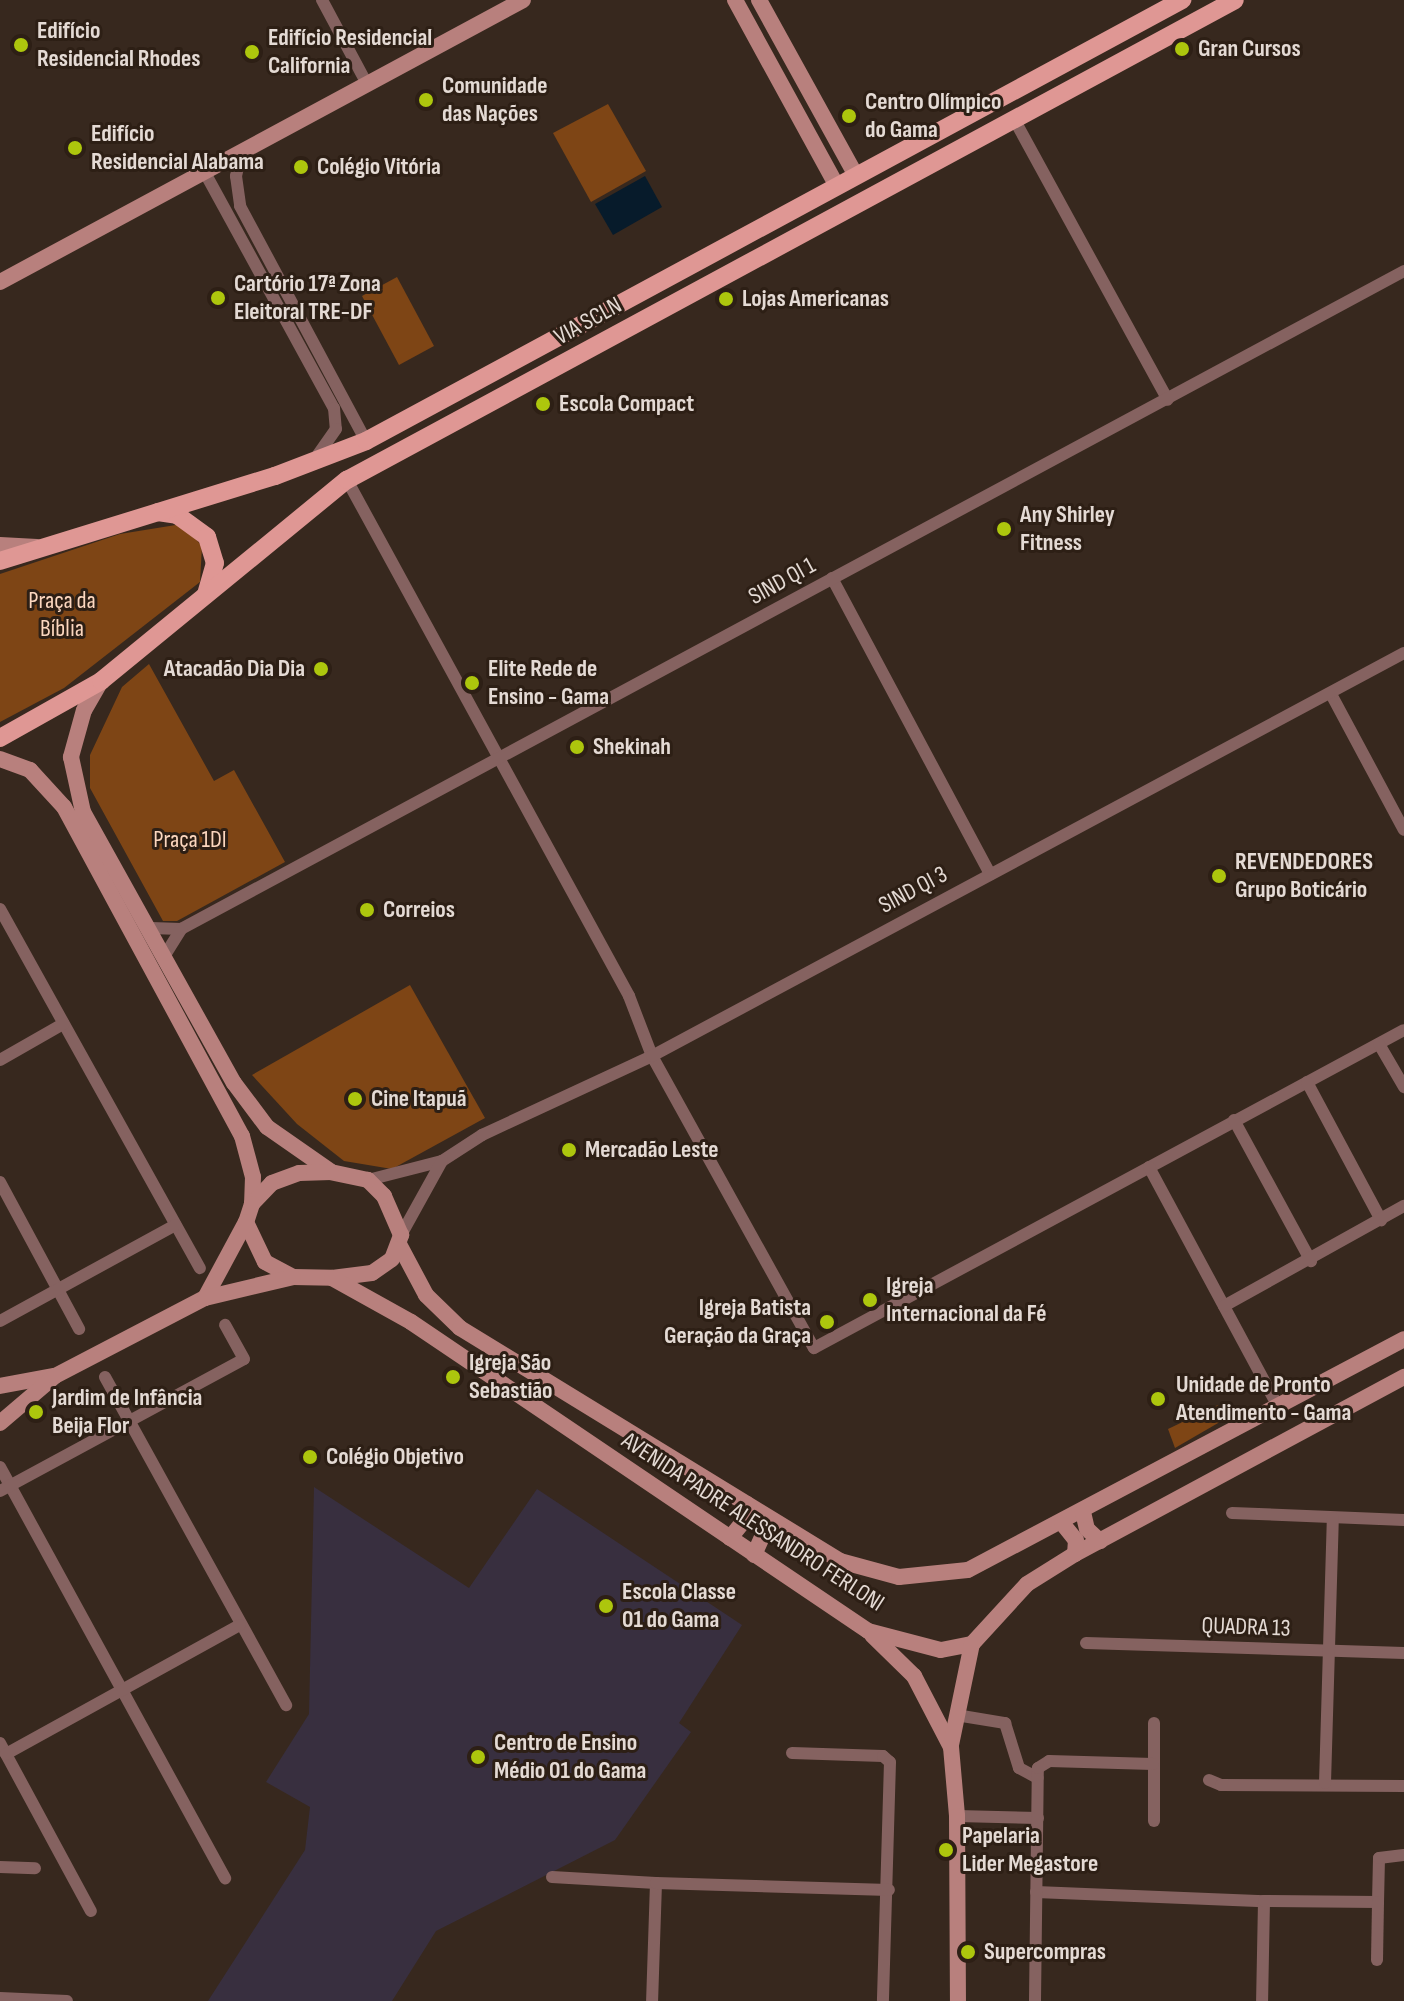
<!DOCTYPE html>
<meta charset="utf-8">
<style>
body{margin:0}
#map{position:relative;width:1404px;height:2001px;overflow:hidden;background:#37281e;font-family:"Sofia Sans Condensed",sans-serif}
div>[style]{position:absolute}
.education>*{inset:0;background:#382f3f}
.green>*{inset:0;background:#7e4515}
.water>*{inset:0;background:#071b2b}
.street>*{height:12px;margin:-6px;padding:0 6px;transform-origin:6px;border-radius:6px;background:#856260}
.secondary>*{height:16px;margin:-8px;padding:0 8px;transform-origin:8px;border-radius:8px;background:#b8807d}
.primary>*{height:18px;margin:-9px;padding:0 9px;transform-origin:9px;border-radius:9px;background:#df9794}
.dots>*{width:22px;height:22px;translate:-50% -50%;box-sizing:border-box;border:4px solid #2d1f15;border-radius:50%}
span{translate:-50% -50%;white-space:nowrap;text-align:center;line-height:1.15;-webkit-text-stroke:6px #2d1f15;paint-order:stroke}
.poi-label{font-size:24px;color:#e4dad4;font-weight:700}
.left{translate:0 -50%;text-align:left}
.right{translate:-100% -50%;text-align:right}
.street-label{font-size:24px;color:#e4dad4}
.park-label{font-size:24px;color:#fcd7bf}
</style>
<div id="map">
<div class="education">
<i style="clip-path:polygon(314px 1487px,469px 1588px,537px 1489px,742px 1625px,679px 1723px,691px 1732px,615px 1840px,436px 1931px,392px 2001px,208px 2001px,305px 1850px,310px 1807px,266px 1782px,309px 1714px)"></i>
</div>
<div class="green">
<i style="clip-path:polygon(608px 104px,646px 171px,591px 202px,553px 133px)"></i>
<i style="clip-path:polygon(397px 277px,434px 346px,399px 365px,362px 296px)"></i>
<i style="clip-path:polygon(182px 524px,202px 546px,200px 582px,64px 688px,0 722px,0 574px,120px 534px)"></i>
<i style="clip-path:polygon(149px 664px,214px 781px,234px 770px,285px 862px,177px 921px,163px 921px,90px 788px,90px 755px,122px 687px)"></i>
<i style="clip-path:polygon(410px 985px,485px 1118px,392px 1169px,344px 1161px,297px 1124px,252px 1075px)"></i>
<i style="clip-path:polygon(1218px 1405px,1225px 1419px,1175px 1448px,1168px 1429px)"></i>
</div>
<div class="water">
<i style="clip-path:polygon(645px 176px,662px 207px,613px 235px,595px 204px)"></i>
</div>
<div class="street">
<i style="left:322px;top:0;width:95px;rotate:61.8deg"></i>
<i style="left:1014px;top:119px;width:320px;rotate:61.3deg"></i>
<i style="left:242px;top:150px;width:27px;rotate:103deg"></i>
<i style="left:236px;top:176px;width:30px;rotate:82deg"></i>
<i style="left:240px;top:206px;width:267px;rotate:61.8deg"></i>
<i style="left:204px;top:171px;width:270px;rotate:61.3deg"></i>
<i style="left:334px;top:408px;width:21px;rotate:85deg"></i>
<i style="left:336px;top:429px;width:37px;rotate:125deg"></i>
<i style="left:347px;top:480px;width:588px;rotate:61.34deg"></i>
<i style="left:629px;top:996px;width:64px;rotate:69deg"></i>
<i style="left:652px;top:1056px;width:334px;rotate:61deg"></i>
<i style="left:814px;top:1348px;width:670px;rotate:-28.32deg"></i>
<i style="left:832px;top:578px;width:336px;rotate:61.9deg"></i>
<i style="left:1331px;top:694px;width:154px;rotate:61.8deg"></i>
<i style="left:0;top:909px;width:411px;rotate:60.9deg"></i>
<i style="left:151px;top:928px;width:30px;rotate:2deg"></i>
<i style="left:181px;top:929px;width:1389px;rotate:-28.28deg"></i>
<i style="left:165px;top:955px;width:31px;rotate:-58deg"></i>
<i style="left:1379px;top:1044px;width:50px;rotate:59.8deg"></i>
<i style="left:0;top:1060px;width:73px;rotate:-29.7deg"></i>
<i style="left:1307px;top:1082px;width:157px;rotate:61.8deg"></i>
<i style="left:1234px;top:1120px;width:161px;rotate:61.4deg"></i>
<i style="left:1149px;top:1167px;width:272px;rotate:61.7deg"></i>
<i style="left:368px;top:1180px;width:76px;rotate:-14.4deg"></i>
<i style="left:442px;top:1161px;width:48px;rotate:-33deg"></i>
<i style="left:482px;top:1135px;width:187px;rotate:-24.9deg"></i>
<i style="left:652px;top:1056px;width:853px;rotate:-28.19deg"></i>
<i style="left:0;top:1182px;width:167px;rotate:61.7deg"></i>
<i style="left:401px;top:1235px;width:85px;rotate:-61deg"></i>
<i style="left:1224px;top:1306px;width:206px;rotate:-29.1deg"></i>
<i style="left:0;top:1321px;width:200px;rotate:-28.7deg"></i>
<i style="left:105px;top:1377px;width:375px;rotate:61.1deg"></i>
<i style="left:0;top:1467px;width:469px;rotate:61.3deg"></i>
<i style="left:0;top:1491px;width:277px;rotate:-28.4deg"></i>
<i style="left:244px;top:1359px;width:39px;rotate:-119deg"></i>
<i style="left:1232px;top:1513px;width:172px;rotate:2.3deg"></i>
<i style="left:1086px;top:1643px;width:318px;rotate:1.8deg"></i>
<i style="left:956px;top:1715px;width:50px;rotate:9.3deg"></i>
<i style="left:1005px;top:1723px;width:47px;rotate:72.7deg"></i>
<i style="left:1019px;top:1768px;width:21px;rotate:28deg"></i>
<i style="left:0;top:1743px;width:191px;rotate:61.6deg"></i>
<i style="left:792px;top:1753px;width:91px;rotate:1.9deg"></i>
<i style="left:883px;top:1756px;width:9px;rotate:41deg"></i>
<i style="left:890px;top:1762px;width:239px;rotate:91.7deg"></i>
<i style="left:6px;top:1754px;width:267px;rotate:-28.9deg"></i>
<i style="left:1209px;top:1780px;width:13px;rotate:23deg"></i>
<i style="left:1221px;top:1785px;width:183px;rotate:0.3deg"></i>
<i style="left:1325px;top:1783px;width:265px;rotate:-88.3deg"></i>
<i style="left:957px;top:1816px;width:81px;rotate:1.4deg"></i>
<i style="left:1154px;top:1821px;width:98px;rotate:-90deg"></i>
<i style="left:0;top:1867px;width:35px;rotate:2deg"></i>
<i style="left:552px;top:1877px;width:104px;rotate:3.3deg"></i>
<i style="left:656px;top:1883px;width:118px;rotate:91.9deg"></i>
<i style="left:656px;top:1883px;width:233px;rotate:1.7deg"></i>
<i style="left:1036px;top:1892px;width:228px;rotate:2.3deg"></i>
<i style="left:1264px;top:1901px;width:100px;rotate:91.1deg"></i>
<i style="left:1264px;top:1901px;width:114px;rotate:0.5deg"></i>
<i style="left:1378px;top:1902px;width:44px;rotate:-88.7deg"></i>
<i style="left:1379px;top:1858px;width:25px;rotate:-7deg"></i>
<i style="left:1377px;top:1960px;width:58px;rotate:-89deg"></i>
<i style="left:0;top:1998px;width:67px;rotate:2.6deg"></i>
<i style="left:1035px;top:2001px;width:233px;rotate:-89.3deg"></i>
<i style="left:1038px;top:1768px;width:13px;rotate:-32deg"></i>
<i style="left:1049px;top:1761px;width:104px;rotate:1.7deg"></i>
</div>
<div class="secondary">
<i style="left:735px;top:0;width:212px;rotate:61.3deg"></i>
<i style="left:759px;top:0;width:201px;rotate:61.1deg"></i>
<i style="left:0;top:282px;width:594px;rotate:-28.33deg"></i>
<i style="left:0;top:545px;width:37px;rotate:3deg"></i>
<i style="left:101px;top:681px;width:34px;rotate:120deg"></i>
<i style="left:84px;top:710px;width:49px;rotate:105.5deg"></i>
<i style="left:71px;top:757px;width:56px;rotate:77.7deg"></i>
<i style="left:83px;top:812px;width:310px;rotate:60.9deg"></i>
<i style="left:234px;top:1083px;width:55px;rotate:53.1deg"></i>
<i style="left:267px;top:1127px;width:77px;rotate:34.9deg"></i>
<i style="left:0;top:759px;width:32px;rotate:20deg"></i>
<i style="left:30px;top:770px;width:50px;rotate:47.4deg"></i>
<i style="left:64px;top:807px;width:374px;rotate:61.6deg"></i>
<i style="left:242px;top:1136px;width:42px;rotate:75deg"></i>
<i style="left:253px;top:1177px;width:27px;rotate:92deg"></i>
<i style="left:400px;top:1246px;width:55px;rotate:62deg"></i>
<i style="left:426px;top:1295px;width:47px;rotate:44.1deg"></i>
<i style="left:460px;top:1328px;width:446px;rotate:31.5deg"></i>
<i style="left:840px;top:1561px;width:61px;rotate:15.2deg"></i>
<i style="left:899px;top:1577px;width:69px;rotate:-5.8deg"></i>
<i style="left:968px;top:1570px;width:493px;rotate:-27.9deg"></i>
<i style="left:332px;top:1278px;width:40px;rotate:-7.1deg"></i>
<i style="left:372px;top:1273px;width:24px;rotate:-35deg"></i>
<i style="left:392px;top:1259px;width:26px;rotate:-69deg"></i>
<i style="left:401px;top:1235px;width:43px;rotate:-113.6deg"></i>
<i style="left:384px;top:1196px;width:23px;rotate:-135deg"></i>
<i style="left:368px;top:1180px;width:38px;rotate:-168deg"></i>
<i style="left:331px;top:1172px;width:32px;rotate:178deg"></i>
<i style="left:299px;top:1173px;width:29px;rotate:160deg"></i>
<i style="left:272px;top:1183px;width:29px;rotate:134deg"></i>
<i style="left:252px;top:1204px;width:19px;rotate:108deg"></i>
<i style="left:246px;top:1222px;width:44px;rotate:64.6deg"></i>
<i style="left:265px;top:1262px;width:32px;rotate:28deg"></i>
<i style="left:293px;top:1277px;width:39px;rotate:1deg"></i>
<i style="left:332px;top:1278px;width:90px;rotate:29.1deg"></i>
<i style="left:411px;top:1322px;width:552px;rotate:34.06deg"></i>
<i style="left:868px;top:1631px;width:75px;rotate:14.6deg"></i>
<i style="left:941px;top:1650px;width:32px;rotate:-11deg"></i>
<i style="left:972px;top:1644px;width:81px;rotate:-47.5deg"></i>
<i style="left:1027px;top:1584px;width:57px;rotate:-32deg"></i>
<i style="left:1075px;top:1554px;width:374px;rotate:-28.3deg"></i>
<i style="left:205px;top:1298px;width:86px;rotate:-61.7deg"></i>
<i style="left:0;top:1386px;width:55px;rotate:-10.5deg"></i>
<i style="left:0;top:1423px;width:72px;rotate:-40.5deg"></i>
<i style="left:55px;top:1376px;width:169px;rotate:-27.5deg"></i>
<i style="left:205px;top:1298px;width:90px;rotate:-13.4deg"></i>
<i style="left:1083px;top:1512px;width:17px;rotate:77deg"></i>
<i style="left:1087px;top:1529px;width:18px;rotate:43deg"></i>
<i style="left:1062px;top:1523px;width:22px;rotate:51deg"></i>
<i style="left:1076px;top:1540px;width:14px;rotate:94deg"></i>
<i style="left:730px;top:1538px;width:26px;rotate:-51deg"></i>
<i style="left:746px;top:1518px;width:14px;rotate:-86deg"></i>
<i style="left:754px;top:1555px;width:20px;rotate:-66deg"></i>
<i style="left:762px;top:1537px;width:21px;rotate:-39deg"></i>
<i style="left:872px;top:1635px;width:59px;rotate:44.3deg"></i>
<i style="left:914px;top:1676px;width:80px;rotate:62.5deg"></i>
<i style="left:951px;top:1747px;width:69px;rotate:85deg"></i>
<i style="left:957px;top:1816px;width:185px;rotate:89.7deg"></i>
<i style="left:951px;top:1745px;width:103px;rotate:-78.3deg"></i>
</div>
<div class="primary">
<i style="left:158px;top:512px;width:19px;rotate:9deg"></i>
<i style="left:177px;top:515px;width:37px;rotate:36deg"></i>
<i style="left:207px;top:537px;width:27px;rotate:73deg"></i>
<i style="left:215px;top:563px;width:33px;rotate:106deg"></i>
<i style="left:0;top:561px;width:288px;rotate:-17.2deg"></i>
<i style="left:275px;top:476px;width:97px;rotate:-21deg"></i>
<i style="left:366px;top:441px;width:928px;rotate:-28.39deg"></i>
<i style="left:0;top:738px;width:116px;rotate:-29.4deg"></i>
<i style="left:101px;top:681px;width:318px;rotate:-39.3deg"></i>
<i style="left:347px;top:480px;width:1009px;rotate:-28.39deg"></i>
</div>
<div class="dots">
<i style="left:21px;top:45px;background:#adc60d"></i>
<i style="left:1182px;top:49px;background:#adc60d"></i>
<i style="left:252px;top:52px;background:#adc60d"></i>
<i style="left:426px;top:100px;background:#adc60d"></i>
<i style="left:849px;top:116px;background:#adc60d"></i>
<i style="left:75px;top:148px;background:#adc60d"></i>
<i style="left:301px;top:167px;background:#adc60d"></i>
<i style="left:218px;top:298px;background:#adc60d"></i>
<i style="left:726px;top:299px;background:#adc60d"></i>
<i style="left:543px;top:404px;background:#adc60d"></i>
<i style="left:1004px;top:529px;background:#adc60d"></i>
<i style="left:321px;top:669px;background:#adc60d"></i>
<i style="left:472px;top:683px;background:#adc60d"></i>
<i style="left:577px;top:747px;background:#adc60d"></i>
<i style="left:1219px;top:876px;background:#adc60d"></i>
<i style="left:367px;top:910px;background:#adc60d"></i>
<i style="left:355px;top:1099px;background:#adc60d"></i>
<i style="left:569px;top:1150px;background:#adc60d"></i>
<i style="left:870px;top:1300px;background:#adc60d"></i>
<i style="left:827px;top:1322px;background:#adc60d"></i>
<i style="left:453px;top:1377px;background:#adc60d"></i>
<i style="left:1158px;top:1399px;background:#adc60d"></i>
<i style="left:36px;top:1412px;background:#adc60d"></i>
<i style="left:310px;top:1457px;background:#adc60d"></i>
<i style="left:606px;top:1606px;background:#adc60d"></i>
<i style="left:478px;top:1757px;background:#adc60d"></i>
<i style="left:946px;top:1850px;background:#adc60d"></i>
<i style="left:968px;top:1952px;background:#adc60d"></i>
</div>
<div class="poi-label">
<span class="left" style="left:37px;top:45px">Edifício<br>Residencial Rhodes</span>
<span class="left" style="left:268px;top:52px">Edifício Residencial<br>California</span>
<span class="left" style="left:1198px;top:49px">Gran Cursos</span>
<span class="left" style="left:442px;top:100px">Comunidade<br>das Nações</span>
<span class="left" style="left:865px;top:116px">Centro Olímpico<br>do Gama</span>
<span class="left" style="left:91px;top:148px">Edifício<br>Residencial Alabama</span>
<span class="left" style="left:317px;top:167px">Colégio Vitória</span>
<span class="left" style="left:234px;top:298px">Cartório 17ª Zona<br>Eleitoral TRE-DF</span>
<span class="left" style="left:742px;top:299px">Lojas Americanas</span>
<span class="left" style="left:559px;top:404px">Escola Compact</span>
<span class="left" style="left:1020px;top:529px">Any Shirley<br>Fitness</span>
<span class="right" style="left:305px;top:669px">Atacadão Dia Dia</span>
<span class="left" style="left:488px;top:683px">Elite Rede de<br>Ensino - Gama</span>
<span class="left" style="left:593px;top:747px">Shekinah</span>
<span class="left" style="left:1235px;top:876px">REVENDEDORES<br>Grupo Boticário</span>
<span class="left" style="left:383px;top:910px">Correios</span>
<span class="left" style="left:371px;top:1099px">Cine Itapuã</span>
<span class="left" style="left:585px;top:1150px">Mercadão Leste</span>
<span class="left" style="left:886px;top:1300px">Igreja<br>Internacional da Fé</span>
<span class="right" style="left:811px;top:1322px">Igreja Batista<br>Geração da Graça</span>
<span class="left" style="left:469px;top:1377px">Igreja São<br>Sebastião</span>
<span class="left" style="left:1176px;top:1399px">Unidade de Pronto<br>Atendimento - Gama</span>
<span class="left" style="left:52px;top:1412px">Jardim de Infância<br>Beija Flor</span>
<span class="left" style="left:326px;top:1457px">Colégio Objetivo</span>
<span class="left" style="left:622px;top:1606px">Escola Classe<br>01 do Gama</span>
<span class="left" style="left:494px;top:1757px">Centro de Ensino<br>Médio 01 do Gama</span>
<span class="left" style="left:962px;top:1850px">Papelaria<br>Lider Megastore</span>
<span class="left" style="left:984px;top:1952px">Supercompras</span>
</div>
<div class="street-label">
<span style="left:588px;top:321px;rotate:-29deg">VIA SCLN</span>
<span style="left:782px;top:581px;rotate:-29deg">SIND QI 1</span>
<span style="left:913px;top:890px;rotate:-28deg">SIND QI 3</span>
<span style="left:753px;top:1522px;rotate:33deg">AVENIDA PADRE ALESSANDRO FERLONI</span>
<span style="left:1246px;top:1627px;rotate:2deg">QUADRA 13</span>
</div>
<div class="park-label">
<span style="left:62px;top:615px">Praça da<br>Bíblia</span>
<span style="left:190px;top:840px">Praça 1DI</span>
</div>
</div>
